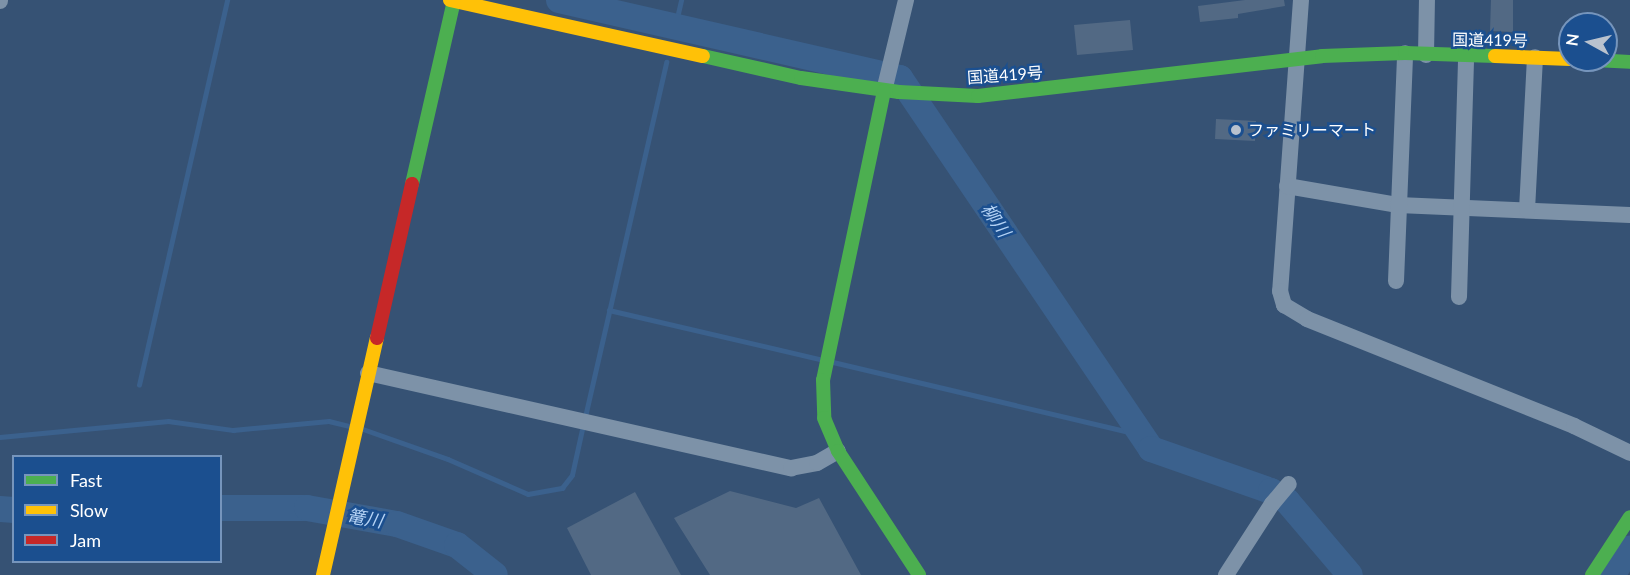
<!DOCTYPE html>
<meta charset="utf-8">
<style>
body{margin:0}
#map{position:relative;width:1630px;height:575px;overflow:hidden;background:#365274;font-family:Lato,"Noto Sans JP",sans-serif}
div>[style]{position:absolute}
.stream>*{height:4.5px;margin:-2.25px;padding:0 2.25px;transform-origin:2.25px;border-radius:2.25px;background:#3b618d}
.river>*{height:26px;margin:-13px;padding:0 13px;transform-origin:13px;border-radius:13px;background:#3b618d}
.building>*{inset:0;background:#526984}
.street>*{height:16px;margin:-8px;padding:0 8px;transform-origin:8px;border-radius:8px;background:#7d92a8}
.fast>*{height:14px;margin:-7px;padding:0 7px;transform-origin:7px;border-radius:7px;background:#4caf50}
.slow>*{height:14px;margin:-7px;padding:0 7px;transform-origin:7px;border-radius:7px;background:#ffc107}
.jam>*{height:14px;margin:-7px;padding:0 7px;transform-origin:7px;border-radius:7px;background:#c62828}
.dots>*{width:16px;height:16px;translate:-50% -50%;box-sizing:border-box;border:3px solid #1b4f8f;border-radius:50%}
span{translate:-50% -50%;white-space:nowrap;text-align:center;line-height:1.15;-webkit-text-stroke:5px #1b4f8f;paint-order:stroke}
.street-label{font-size:16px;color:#fff}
.poi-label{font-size:16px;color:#fff}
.left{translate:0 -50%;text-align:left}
.water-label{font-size:18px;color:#b5d3f5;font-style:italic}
.legend{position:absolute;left:12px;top:455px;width:210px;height:108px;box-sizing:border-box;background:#1b4f8f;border:2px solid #7695bc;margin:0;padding:8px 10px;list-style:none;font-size:18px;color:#fff}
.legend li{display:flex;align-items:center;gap:12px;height:30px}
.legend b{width:30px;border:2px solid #7695bc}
.north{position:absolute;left:1558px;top:12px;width:60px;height:60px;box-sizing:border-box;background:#1b4f8f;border:2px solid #7695bc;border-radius:50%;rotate:278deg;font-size:16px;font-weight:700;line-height:24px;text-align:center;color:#fff}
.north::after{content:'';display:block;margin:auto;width:21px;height:27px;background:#b9c2ce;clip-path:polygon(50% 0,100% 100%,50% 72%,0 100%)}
</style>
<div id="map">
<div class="stream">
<i style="left:677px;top:18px;width:18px;rotate:-77deg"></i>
<i style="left:609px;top:310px;width:216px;rotate:13.1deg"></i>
<i style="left:833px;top:362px;width:317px;rotate:13.3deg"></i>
<i style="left:139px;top:385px;width:395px;rotate:-77.1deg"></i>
<i style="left:585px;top:417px;width:364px;rotate:-77.1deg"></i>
<i style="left:363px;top:429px;width:90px;rotate:19.4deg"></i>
<i style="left:448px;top:459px;width:87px;rotate:23.6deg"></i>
<i style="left:528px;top:494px;width:35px;rotate:-10deg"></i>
<i style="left:562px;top:488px;width:16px;rotate:-52deg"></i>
<i style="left:572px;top:475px;width:51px;rotate:-77.6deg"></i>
<i style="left:0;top:437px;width:169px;rotate:-5.4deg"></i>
<i style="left:168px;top:421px;width:66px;rotate:7.9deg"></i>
<i style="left:233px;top:430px;width:96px;rotate:-5.4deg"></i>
<i style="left:329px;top:421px;width:21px;rotate:14deg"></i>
</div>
<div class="river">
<i style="left:559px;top:0;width:350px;rotate:12.9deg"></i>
<i style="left:900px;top:78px;width:448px;rotate:55.9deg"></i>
<i style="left:1151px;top:449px;width:127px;rotate:19.3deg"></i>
<i style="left:1271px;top:491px;width:19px;rotate:32deg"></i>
<i style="left:1287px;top:501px;width:97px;rotate:49.6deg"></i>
<i style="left:220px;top:508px;width:87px"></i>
<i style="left:307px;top:508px;width:91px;rotate:10.1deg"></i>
<i style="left:397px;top:524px;width:64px;rotate:19.3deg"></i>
<i style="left:457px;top:545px;width:48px;rotate:38.3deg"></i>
<i style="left:0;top:509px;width:14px;rotate:4deg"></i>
<i style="left:1612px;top:575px;width:32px;rotate:-56deg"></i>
</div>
<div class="building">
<i style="clip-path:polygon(1245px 0,1284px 0,1285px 6px,1238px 14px,1238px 18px,1200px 22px,1198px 6px)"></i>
<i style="clip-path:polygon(1491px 0,1513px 0,1513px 32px,1490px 31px)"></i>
<i style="clip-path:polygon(1130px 20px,1133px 50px,1077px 55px,1074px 25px)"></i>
<i style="clip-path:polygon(1216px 119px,1256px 121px,1255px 141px,1215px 139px)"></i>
<i style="clip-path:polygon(730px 491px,796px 508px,819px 498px,861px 575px,710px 575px,674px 518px)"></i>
<i style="clip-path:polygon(635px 492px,681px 575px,591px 575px,567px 528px)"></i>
</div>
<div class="street">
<i style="left:1301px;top:0;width:292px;rotate:94.1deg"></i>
<i style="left:1280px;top:291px;width:15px;rotate:74deg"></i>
<i style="left:1284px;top:305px;width:27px;rotate:31deg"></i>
<i style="left:1307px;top:319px;width:288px;rotate:21.8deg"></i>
<i style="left:1574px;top:426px;width:62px;rotate:25.7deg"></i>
<i style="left:0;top:1px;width:1px;rotate:-90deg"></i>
<i style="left:1426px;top:55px;width:55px;rotate:-89deg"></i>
<i style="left:884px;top:91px;width:94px;rotate:-76.4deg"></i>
<i style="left:1287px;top:186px;width:113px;rotate:9.7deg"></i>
<i style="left:1398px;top:205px;width:232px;rotate:2.5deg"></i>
<i style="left:1527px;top:210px;width:153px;rotate:-87deg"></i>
<i style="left:1396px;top:281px;width:228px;rotate:-87.7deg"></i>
<i style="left:1459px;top:297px;width:242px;rotate:-88.3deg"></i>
<i style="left:368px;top:373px;width:434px;rotate:12.7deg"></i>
<i style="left:791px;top:468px;width:26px;rotate:-11deg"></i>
<i style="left:817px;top:463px;width:24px;rotate:-30deg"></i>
<i style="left:1226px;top:575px;width:85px;rotate:-57.1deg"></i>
<i style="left:1272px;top:504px;width:26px;rotate:-50deg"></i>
</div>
<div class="fast">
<i style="left:703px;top:56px;width:100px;rotate:12.7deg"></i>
<i style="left:801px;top:78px;width:99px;rotate:8.1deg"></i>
<i style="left:899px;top:92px;width:79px;rotate:2.9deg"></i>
<i style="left:978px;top:96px;width:346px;rotate:-6.6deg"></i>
<i style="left:1322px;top:56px;width:83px;rotate:-2.1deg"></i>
<i style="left:1405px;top:53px;width:90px;rotate:1.9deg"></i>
<i style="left:1594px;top:60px;width:36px;rotate:3deg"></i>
<i style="left:884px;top:91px;width:295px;rotate:101.9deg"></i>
<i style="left:823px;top:380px;width:38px;rotate:88deg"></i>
<i style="left:824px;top:418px;width:36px;rotate:67deg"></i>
<i style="left:838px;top:451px;width:148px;rotate:56.8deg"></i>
<i style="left:412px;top:184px;width:188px;rotate:-77.1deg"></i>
<i style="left:1592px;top:575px;width:69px;rotate:-56.8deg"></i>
</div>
<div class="slow">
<i style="left:450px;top:0;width:259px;rotate:12.5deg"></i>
<i style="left:1495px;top:56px;width:75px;rotate:2.3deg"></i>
<i style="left:323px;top:575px;width:243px;rotate:-77.2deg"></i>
</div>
<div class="jam">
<i style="left:377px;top:338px;width:158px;rotate:-77.2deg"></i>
</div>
<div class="dots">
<i style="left:1236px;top:130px;background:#b9c2ce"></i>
</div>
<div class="street-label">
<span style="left:1490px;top:40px;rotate:1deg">国道419号</span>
<span style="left:1005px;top:75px;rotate:-4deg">国道419号</span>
</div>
<div class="poi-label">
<span class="left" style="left:1248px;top:130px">ファミリーマート</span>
</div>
<div class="water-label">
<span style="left:996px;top:220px;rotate:56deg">柳川</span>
<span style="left:365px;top:518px;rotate:10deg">篭川</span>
</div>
<ul class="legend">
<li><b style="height:8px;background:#4caf50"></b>Fast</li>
<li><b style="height:8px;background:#ffc107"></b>Slow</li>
<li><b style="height:8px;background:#c62828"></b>Jam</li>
</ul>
<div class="north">N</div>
</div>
